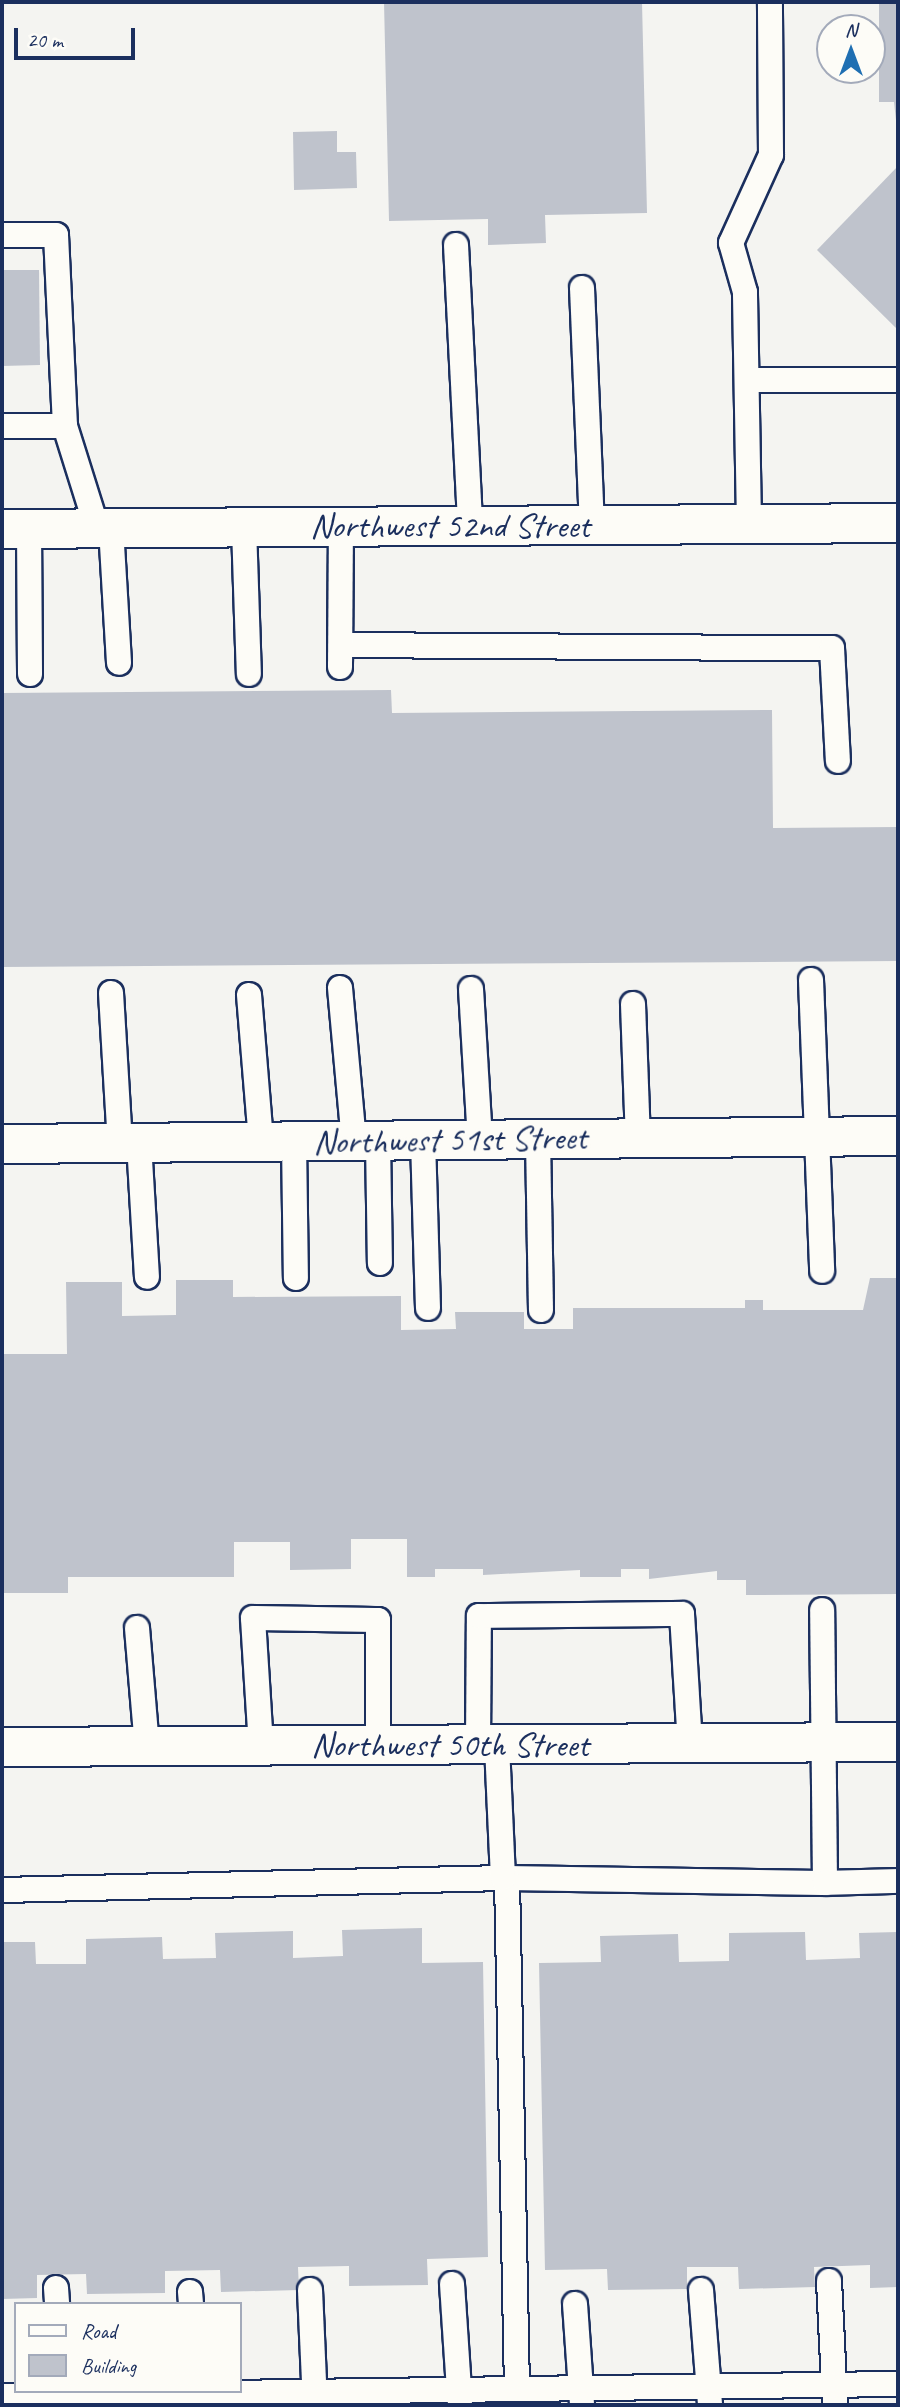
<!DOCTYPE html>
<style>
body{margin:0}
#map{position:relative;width:900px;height:2407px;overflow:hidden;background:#f4f4f1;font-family:Caveat,sans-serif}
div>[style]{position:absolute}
.building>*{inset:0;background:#bfc3cc}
.roads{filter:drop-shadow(2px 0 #1b2f5e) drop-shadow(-2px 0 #1b2f5e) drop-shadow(0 2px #1b2f5e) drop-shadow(0 -2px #1b2f5e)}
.service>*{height:24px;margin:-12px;padding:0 12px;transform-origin:12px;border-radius:12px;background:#fdfcf7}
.minor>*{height:38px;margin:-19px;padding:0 19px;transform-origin:19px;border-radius:19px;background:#fdfcf7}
span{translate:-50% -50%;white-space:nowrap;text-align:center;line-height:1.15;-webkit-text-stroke:5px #fdfcf7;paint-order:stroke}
.street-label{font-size:35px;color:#1b2f5e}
.frame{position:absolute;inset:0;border:4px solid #1b2f5e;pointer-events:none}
.legend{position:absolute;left:14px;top:2302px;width:228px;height:91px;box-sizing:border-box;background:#fdfcf7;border:2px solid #a3aaba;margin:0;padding:9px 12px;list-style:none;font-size:21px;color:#1b2f5e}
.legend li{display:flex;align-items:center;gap:14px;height:35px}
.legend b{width:35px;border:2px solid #a3aaba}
.north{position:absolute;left:816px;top:14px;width:70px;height:70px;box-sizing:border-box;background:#fdfcf7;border:2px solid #a3aaba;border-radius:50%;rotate:0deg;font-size:19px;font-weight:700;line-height:28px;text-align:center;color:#1b2f5e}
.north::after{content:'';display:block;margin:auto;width:24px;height:32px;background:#1f6fb2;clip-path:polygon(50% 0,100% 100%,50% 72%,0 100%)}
.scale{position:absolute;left:14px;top:28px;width:121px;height:32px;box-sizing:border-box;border:4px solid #1b2f5e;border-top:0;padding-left:9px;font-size:21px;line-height:24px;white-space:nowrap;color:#1b2f5e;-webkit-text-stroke:5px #fdfcf7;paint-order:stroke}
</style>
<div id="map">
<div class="building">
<i style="clip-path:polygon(384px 2px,642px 2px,647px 213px,545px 215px,546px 243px,488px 245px,488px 219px,389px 221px)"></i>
<i style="clip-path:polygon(879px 2px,898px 2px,898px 139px,894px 102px,879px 102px)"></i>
<i style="clip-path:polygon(337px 131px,337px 152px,356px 152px,357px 188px,294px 190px,293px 132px)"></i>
<i style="clip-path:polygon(898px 166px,898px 330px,817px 250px)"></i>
<i style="clip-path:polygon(2px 270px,39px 270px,40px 365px,2px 366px)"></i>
<i style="clip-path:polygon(391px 690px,392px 713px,772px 710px,773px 828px,898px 827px,898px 961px,2px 967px,2px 693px)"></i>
<i style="clip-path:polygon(870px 1278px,898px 1278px,898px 1594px,746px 1595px,746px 1580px,717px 1580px,717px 1571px,649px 1579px,649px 1569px,621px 1569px,621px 1577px,580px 1577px,580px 1570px,483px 1575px,483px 1569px,435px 1569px,435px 1577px,407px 1577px,407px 1539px,351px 1539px,351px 1569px,290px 1570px,290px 1542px,234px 1542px,234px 1577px,68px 1577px,68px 1593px,2px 1593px,2px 1354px,67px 1354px,66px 1282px,122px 1282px,122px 1316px,176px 1315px,176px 1280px,233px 1280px,233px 1297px,401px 1296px,401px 1330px,456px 1329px,455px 1312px,524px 1312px,524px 1329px,573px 1329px,573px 1308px,745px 1308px,745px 1300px,763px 1300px,763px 1310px,863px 1310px)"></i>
<i style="clip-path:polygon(422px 1928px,422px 1963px,483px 1962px,488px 2257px,427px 2259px,428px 2285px,349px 2286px,349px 2266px,298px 2267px,299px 2290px,221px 2292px,220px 2270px,165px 2271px,165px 2293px,87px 2294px,86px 2274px,37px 2275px,37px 2298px,2px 2299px,2px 1942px,35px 1942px,36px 1964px,86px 1964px,86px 1939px,162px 1937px,163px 1959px,216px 1958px,215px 1933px,293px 1931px,293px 1958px,343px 1956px,342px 1930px)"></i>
<i style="clip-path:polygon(805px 1932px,806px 1960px,860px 1958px,859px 1933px,898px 1932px,898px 2287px,870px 2288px,870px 2265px,814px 2267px,815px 2287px,739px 2289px,738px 2267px,687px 2267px,687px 2289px,608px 2290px,607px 2269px,545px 2270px,539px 1963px,601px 1962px,600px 1936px,678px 1934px,679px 1962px,729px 1961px,729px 1933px)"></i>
</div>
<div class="roads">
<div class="service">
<i style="left:2px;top:235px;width:54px"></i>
<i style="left:56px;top:235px;width:191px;rotate:87.3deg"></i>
<i style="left:65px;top:426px;width:107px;rotate:72.6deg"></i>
<i style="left:456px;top:245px;width:281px;rotate:87.1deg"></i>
<i style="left:582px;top:288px;width:236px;rotate:87.6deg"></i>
<i style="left:747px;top:380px;width:151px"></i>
<i style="left:2px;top:426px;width:63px"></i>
<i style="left:749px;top:524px;width:232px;rotate:-91deg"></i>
<i style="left:745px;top:292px;width:51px;rotate:-105.9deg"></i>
<i style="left:731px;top:243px;width:97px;rotate:-65.6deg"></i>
<i style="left:771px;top:155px;width:153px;rotate:-90.4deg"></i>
<i style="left:244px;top:527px;width:147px;rotate:88.1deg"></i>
<i style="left:29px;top:528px;width:146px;rotate:89.6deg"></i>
<i style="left:111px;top:528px;width:135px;rotate:86.6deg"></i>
<i style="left:341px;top:645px;width:491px;rotate:0.4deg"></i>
<i style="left:832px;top:648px;width:113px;rotate:87deg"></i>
<i style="left:340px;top:667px;width:141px;rotate:-89.6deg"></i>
<i style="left:811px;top:980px;width:291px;rotate:87.8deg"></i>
<i style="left:340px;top:988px;width:154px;rotate:84.8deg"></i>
<i style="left:471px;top:989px;width:150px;rotate:86.6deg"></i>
<i style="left:111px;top:993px;width:150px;rotate:86.6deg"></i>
<i style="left:249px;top:995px;width:146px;rotate:85.3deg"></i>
<i style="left:633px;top:1004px;width:134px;rotate:87.9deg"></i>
<i style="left:538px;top:1139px;width:171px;rotate:89deg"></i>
<i style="left:423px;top:1140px;width:168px;rotate:88.3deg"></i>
<i style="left:294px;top:1141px;width:137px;rotate:89.2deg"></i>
<i style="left:378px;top:1141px;width:122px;rotate:89.1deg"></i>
<i style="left:139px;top:1143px;width:134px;rotate:86.6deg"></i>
<i style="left:137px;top:1628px;width:118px;rotate:85.2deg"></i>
<i style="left:478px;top:1744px;width:128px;rotate:-89.6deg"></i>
<i style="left:479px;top:1616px;width:203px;rotate:-0.6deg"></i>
<i style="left:682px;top:1614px;width:130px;rotate:86.5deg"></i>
<i style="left:261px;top:1746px;width:128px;rotate:-93.6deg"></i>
<i style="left:253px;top:1618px;width:125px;rotate:0.9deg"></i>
<i style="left:378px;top:1620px;width:125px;rotate:90deg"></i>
<i style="left:503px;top:1878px;width:322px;rotate:0.9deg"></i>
<i style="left:825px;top:1883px;width:273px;rotate:-90.6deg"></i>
<i style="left:507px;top:1878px;width:510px;rotate:88.88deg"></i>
<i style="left:825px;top:1883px;width:73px;rotate:-1.6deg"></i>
<i style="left:2px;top:1890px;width:501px;rotate:-1.37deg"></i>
<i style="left:503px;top:1878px;width:134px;rotate:-92.6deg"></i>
<i style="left:829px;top:2281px;width:124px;rotate:87.2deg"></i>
<i style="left:452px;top:2284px;width:121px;rotate:86.2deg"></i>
<i style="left:56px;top:2288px;width:16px;rotate:86deg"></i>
<i style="left:310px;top:2290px;width:115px;rotate:87.5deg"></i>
<i style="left:701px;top:2290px;width:115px;rotate:85.5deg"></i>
<i style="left:190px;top:2292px;width:12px;rotate:85deg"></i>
<i style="left:575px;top:2304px;width:101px;rotate:86deg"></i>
<i style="left:2px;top:2396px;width:896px;rotate:-0.77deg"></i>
</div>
<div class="minor">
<i style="left:2px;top:529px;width:896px;rotate:-0.38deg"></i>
<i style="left:2px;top:1144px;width:896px;rotate:-0.51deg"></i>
<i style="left:2px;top:1747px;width:896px;rotate:-0.32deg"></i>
</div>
</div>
<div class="street-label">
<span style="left:450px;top:526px">Northwest 52nd Street</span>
<span style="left:450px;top:1140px;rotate:-1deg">Northwest 51st Street</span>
<span style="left:450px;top:1745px">Northwest 50th Street</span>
</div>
<div class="frame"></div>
<ul class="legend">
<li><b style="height:9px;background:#fdfcf7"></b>Road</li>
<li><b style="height:19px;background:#bfc3cc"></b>Building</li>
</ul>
<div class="north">N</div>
<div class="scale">20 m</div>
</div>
